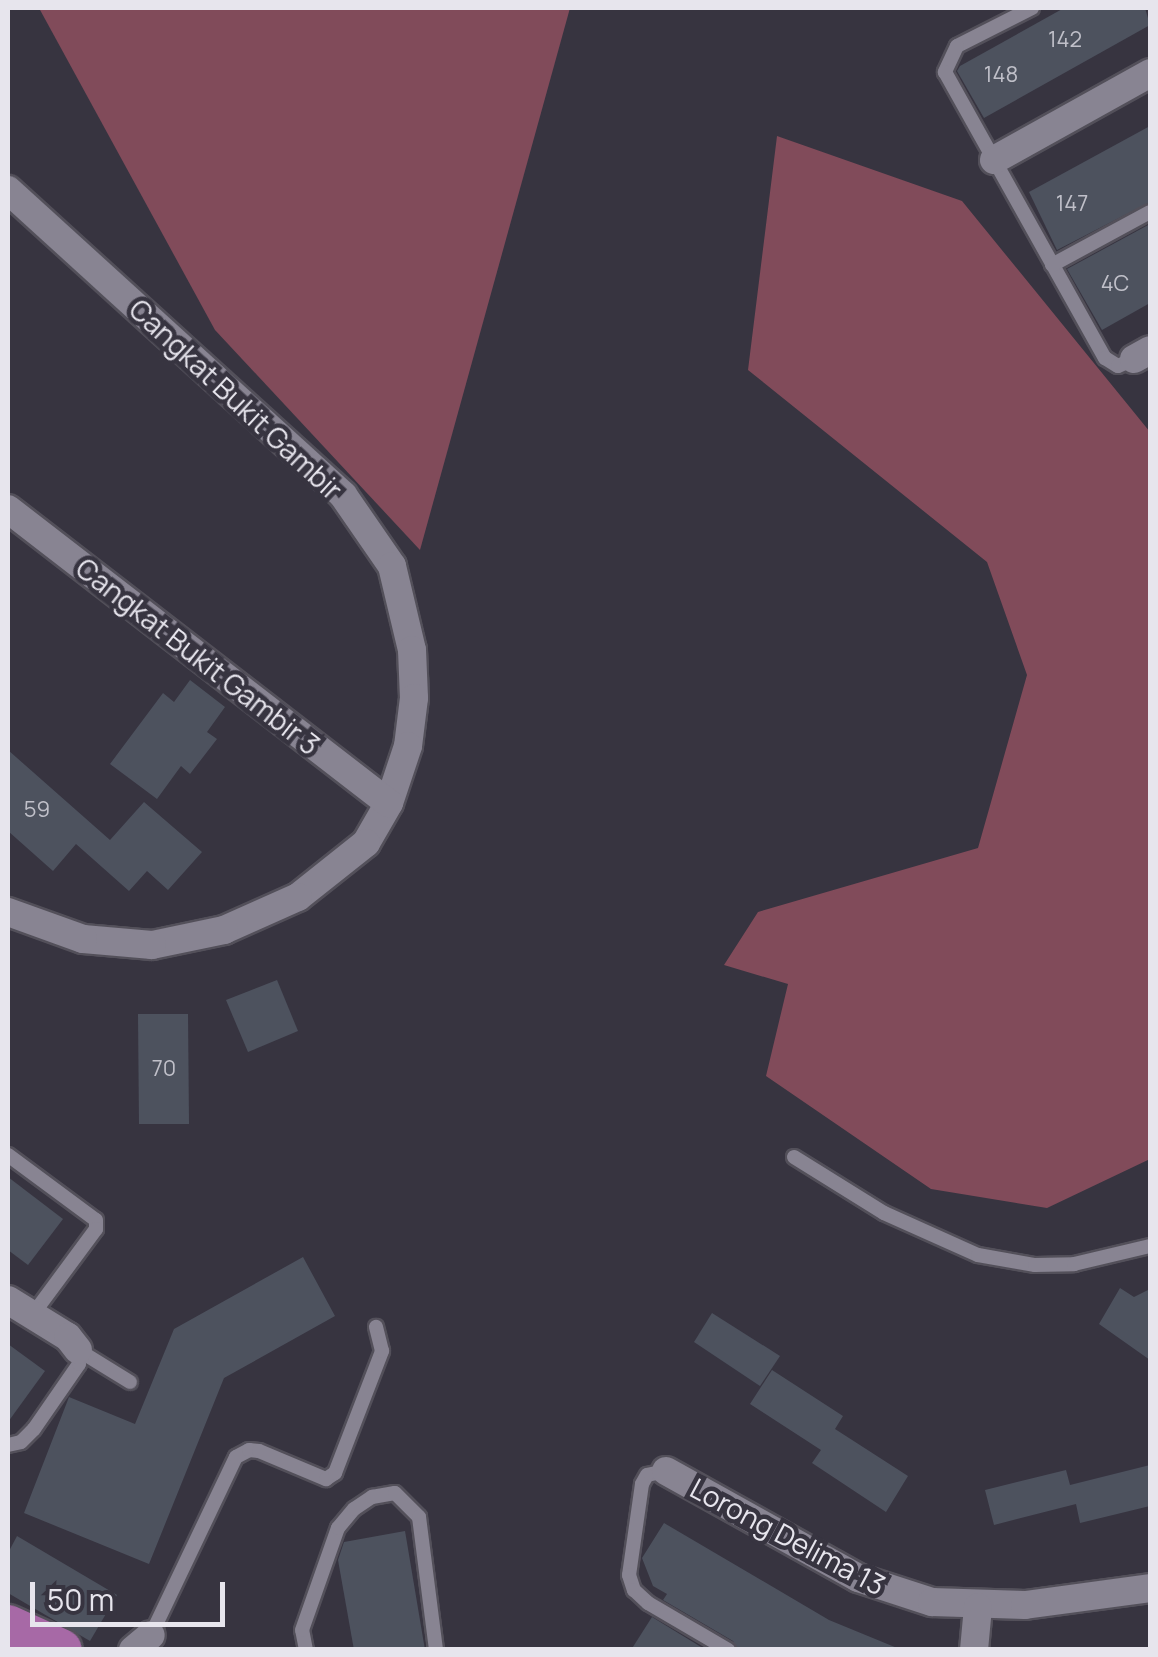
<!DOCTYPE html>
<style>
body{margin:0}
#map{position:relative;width:1158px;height:1657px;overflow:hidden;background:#373440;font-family:Manrope,sans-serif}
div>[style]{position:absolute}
.green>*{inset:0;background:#814b5a}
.building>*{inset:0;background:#4d525e}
.roads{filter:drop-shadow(2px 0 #53505a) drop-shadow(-2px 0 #53505a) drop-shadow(0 2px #53505a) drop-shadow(0 -2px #53505a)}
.service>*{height:14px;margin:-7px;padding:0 7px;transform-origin:7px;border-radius:7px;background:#888492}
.minor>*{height:28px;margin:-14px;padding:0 14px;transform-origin:14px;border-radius:14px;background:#888492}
.primary>*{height:42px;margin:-21px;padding:0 21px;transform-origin:21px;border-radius:21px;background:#a769a6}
span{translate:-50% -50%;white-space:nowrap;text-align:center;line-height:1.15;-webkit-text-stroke:9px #373440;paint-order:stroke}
.number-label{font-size:22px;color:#c0c0c9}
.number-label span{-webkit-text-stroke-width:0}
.street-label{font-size:28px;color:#e7e5ed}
.frame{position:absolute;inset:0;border:10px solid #e7e5ed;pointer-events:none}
.scale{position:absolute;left:30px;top:1582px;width:195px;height:45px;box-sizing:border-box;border:5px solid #e7e5ed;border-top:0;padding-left:12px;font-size:30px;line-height:35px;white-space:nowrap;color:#e7e5ed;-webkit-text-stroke:8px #373440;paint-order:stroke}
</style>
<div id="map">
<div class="green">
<i style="clip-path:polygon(39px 8px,570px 8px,420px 550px,215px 330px)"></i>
<i style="clip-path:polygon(777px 136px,962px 201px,1150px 432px,1150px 1159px,1047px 1208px,931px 1189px,766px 1076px,788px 984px,724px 965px,758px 912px,978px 848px,1027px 675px,987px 562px,748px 370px)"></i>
</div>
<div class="building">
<i style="clip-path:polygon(1064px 8px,1145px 8px,1150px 25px,984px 118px,957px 71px,960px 66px)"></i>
<i style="clip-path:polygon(1150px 126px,1150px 202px,1057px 250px,1029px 192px)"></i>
<i style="clip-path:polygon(1150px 224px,1150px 303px,1102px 330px,1067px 269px)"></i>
<i style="clip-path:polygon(190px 680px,225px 707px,207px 732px,217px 739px,190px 774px,181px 766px,157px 799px,110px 764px,163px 693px,174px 702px)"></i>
<i style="clip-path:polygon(8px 750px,110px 840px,144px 802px,202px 852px,168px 890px,147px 871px,129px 891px,76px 844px,53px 871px,8px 831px)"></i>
<i style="clip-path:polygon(277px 980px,298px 1031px,248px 1052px,226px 1000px)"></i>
<i style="clip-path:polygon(138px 1014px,188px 1014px,189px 1124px,139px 1124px)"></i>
<i style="clip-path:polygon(8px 1177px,63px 1219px,28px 1265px,8px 1250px)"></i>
<i style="clip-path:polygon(303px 1257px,335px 1316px,224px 1378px,149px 1564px,24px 1513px,69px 1397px,135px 1424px,174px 1329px)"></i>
<i style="clip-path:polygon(1120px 1288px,1134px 1297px,1150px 1289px,1150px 1360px,1099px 1324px)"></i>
<i style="clip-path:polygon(712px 1313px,780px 1356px,760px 1386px,694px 1342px)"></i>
<i style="clip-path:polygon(8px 1344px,45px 1371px,8px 1422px)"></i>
<i style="clip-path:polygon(772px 1370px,843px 1416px,835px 1429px,908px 1476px,886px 1512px,812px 1463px,821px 1450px,750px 1404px)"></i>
<i style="clip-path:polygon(1150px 1465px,1150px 1506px,1080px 1523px,1076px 1504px,994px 1525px,985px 1490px,1066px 1470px,1070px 1485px)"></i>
<i style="clip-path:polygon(664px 1523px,829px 1620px,902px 1650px,738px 1650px,733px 1641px,663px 1600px,667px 1594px,653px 1586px,642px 1558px)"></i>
<i style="clip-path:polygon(405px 1531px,425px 1650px,354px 1650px,338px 1560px,344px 1542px)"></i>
<i style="clip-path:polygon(17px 1536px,117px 1595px,90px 1641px,8px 1593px,8px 1553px)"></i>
<i style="clip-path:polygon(652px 1617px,706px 1650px,631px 1650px)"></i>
</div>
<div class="roads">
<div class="service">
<i style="left:1032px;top:8px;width:84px;rotate:153.1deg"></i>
<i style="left:957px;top:46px;width:29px;rotate:115deg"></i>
<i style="left:945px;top:72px;width:328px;rotate:60.8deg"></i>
<i style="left:1105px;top:358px;width:15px;rotate:32deg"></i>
<i style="left:1118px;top:366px;width:17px;rotate:-24deg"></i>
<i style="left:1052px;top:265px;width:111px;rotate:-28.4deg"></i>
<i style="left:8px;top:1155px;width:109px;rotate:36.5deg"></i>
<i style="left:96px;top:1220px;width:9px;rotate:90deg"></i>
<i style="left:96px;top:1229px;width:109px;rotate:126.5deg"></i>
<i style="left:794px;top:1157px;width:106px;rotate:31.9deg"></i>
<i style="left:884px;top:1213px;width:103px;rotate:24.1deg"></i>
<i style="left:978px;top:1255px;width:58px;rotate:10deg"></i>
<i style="left:1035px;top:1265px;width:39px;rotate:-1deg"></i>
<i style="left:1074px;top:1264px;width:78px;rotate:-13.3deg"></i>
<i style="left:78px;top:1350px;width:61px;rotate:31.6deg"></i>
<i style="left:8px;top:1445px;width:13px;rotate:-13deg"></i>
<i style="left:21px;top:1442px;width:18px;rotate:-45deg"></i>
<i style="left:34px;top:1429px;width:79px;rotate:-55.3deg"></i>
<i style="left:79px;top:1364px;width:14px;rotate:-94deg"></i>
<i style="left:666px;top:1471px;width:19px;rotate:168deg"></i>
<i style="left:647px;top:1475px;width:10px;rotate:119deg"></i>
<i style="left:642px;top:1484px;width:92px;rotate:98.1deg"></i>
<i style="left:629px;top:1575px;width:16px;rotate:72deg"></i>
<i style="left:634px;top:1590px;width:19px;rotate:43deg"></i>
<i style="left:648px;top:1603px;width:93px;rotate:30.4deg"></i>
<i style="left:151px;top:1635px;width:197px;rotate:-64.5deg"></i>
<i style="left:236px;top:1457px;width:15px;rotate:-28deg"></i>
<i style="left:249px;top:1450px;width:10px;rotate:6deg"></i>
<i style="left:259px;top:1451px;width:73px;rotate:22.7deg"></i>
<i style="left:326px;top:1479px;width:11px;rotate:-34deg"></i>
<i style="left:335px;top:1473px;width:131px;rotate:-68.9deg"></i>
<i style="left:382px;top:1351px;width:25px;rotate:-104deg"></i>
<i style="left:306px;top:1650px;width:20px;rotate:-101deg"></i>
<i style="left:302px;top:1630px;width:108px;rotate:-70.6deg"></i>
<i style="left:338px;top:1528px;width:25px;rotate:-50deg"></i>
<i style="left:354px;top:1509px;width:22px;rotate:-34deg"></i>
<i style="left:372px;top:1497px;width:23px;rotate:-10deg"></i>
<i style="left:395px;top:1493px;width:34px;rotate:45deg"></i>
<i style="left:419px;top:1517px;width:134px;rotate:82.7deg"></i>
</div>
<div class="minor">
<i style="left:994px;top:160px;width:179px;rotate:-29.1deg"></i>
<i style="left:8px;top:190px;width:453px;rotate:42.3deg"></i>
<i style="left:343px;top:495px;width:86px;rotate:55.4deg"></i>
<i style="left:392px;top:566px;width:86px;rotate:76.6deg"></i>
<i style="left:412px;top:650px;width:48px;rotate:87.6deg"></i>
<i style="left:414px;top:698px;width:48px;rotate:97.1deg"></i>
<i style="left:408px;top:746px;width:60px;rotate:108.4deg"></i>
<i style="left:389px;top:803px;width:46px;rotate:119.9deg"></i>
<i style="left:366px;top:843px;width:87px;rotate:141.5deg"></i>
<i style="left:298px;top:897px;width:81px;rotate:156deg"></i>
<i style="left:224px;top:930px;width:74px;rotate:168.2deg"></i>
<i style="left:152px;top:945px;width:69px;rotate:-175deg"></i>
<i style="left:83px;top:939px;width:80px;rotate:-160.2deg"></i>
<i style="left:1134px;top:359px;width:18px;rotate:-29deg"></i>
<i style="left:8px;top:509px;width:481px;rotate:37.7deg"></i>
<i style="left:8px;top:1300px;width:70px;rotate:31.7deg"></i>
<i style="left:68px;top:1337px;width:16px;rotate:52deg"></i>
<i style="left:666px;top:1471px;width:220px;rotate:29.1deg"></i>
<i style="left:858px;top:1578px;width:78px;rotate:18deg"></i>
<i style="left:932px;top:1602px;width:93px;rotate:1.8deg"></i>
<i style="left:1025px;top:1605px;width:126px;rotate:-7.7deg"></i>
<i style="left:133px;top:1650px;width:23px;rotate:-40deg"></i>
<i style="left:974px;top:1650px;width:43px;rotate:-84.7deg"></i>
</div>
<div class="primary">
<i style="left:8px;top:1626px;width:58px;rotate:24.4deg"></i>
</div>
</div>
<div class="number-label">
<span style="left:1065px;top:40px">142</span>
<span style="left:1001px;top:75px">148</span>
<span style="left:1072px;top:204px">147</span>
<span style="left:1115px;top:284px">4C</span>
<span style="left:37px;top:810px">59</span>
<span style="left:164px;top:1069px">70</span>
</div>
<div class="street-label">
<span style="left:236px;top:399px;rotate:43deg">Cangkat Bukit Gambir</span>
<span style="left:198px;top:656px;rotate:38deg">Cangkat Bukit Gambir 3</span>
<span style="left:788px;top:1536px;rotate:28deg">Lorong Delima 13</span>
</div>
<div class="frame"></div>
<div class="scale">50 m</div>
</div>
